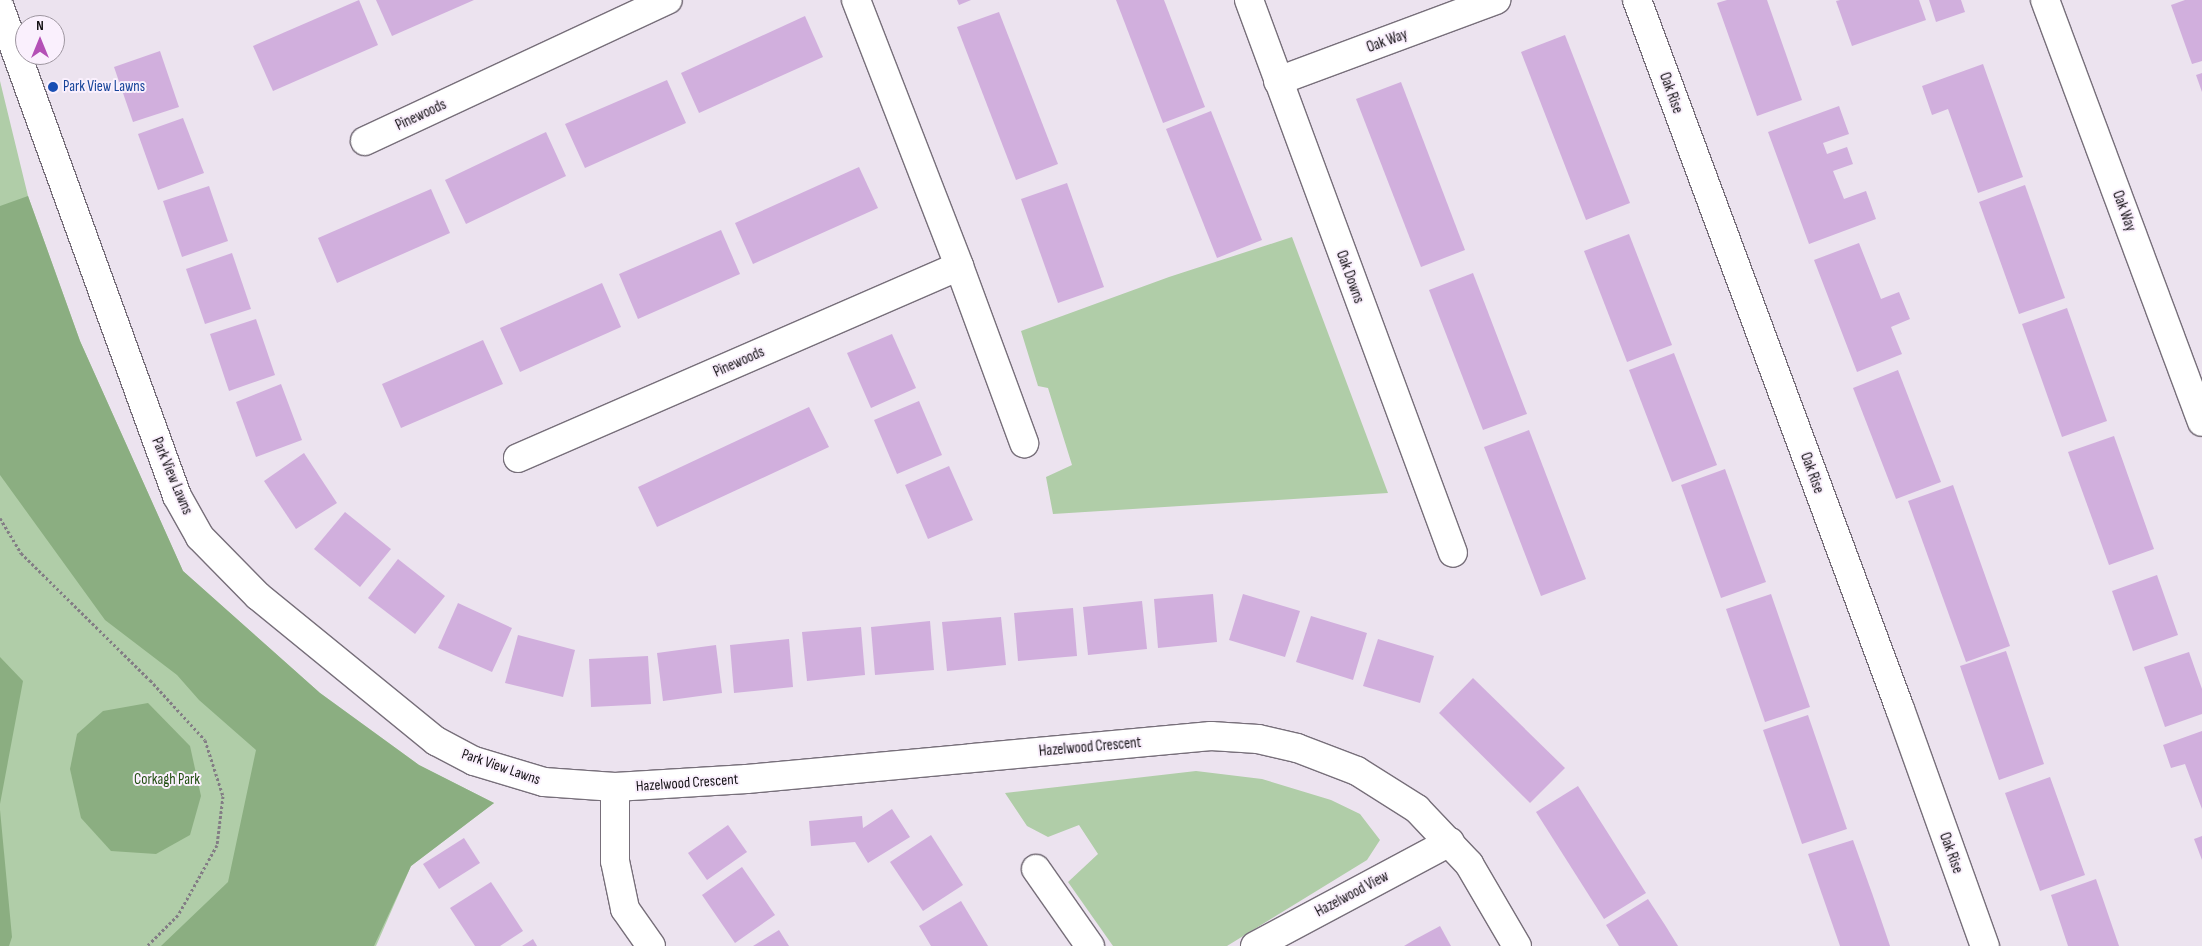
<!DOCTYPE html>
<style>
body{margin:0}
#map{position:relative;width:2202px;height:946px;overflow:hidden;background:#ece3ef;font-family:"Sofia Sans Condensed",sans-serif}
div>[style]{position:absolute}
.green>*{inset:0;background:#b0cda8}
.forest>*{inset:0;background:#8bae81}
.building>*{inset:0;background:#d1afdd}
.path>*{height:3px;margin-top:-1.5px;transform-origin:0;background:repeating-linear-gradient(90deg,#837d85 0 2.5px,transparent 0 5px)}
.roads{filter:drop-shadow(1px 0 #776f7a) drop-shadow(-1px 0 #776f7a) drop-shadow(0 1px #776f7a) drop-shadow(0 -1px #776f7a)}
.street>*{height:28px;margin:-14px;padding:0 14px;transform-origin:14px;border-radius:14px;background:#fff}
.dots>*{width:14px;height:14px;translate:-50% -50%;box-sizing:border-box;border:2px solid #faf0fd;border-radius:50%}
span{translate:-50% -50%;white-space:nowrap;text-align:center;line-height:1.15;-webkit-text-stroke:4px #faf0fd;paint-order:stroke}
.street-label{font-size:15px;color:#131014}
.transit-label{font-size:15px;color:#164399}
.left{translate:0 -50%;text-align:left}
.park-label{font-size:15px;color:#224f12}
.north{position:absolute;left:15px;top:15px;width:50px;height:50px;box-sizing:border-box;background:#faf0fd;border:1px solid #9e96a0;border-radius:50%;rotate:0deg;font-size:14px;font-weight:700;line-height:20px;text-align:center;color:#131014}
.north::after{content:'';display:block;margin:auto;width:18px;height:22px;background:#b450b6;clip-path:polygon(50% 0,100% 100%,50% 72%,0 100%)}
</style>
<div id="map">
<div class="green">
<i style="clip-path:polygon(0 81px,28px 196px,80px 341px,183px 571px,320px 693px,419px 765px,494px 803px,411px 866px,376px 946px,0 946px)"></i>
<i style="clip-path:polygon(1292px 237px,1388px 493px,1053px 514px,1046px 477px,1072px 465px,1048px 388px,1038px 386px,1021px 331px,1169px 277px)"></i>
<i style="clip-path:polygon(1196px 771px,1262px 779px,1331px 800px,1360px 814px,1380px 840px,1367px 860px,1227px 946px,1113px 946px,1068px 882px,1098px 854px,1079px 825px,1048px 837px,1027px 826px,1005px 793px)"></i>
</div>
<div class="forest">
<i style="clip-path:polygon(28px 196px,80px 341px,183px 571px,320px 693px,419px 765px,494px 803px,411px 866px,374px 946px,161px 946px,228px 882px,256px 750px,199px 700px,177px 675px,105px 620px,0 475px,0 206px)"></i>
<i style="clip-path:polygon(0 657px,23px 681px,0 804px)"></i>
<i style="clip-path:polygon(148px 703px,190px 746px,201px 796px,190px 835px,156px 854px,111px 851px,81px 818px,70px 769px,77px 734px,103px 711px)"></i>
<i style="clip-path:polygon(0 810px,12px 937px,9px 946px,0 946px)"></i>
</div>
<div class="building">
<i style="clip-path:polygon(359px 0,378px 45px,273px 91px,253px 46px)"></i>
<i style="clip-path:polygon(376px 0,474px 0,392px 36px)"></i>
<i style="clip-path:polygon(957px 0,971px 0,959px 5px)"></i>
<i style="clip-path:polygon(1116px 0,1164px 0,1205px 107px,1163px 123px)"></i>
<i style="clip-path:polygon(1727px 0,1767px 0,1802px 100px,1757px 116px,1717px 3px)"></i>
<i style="clip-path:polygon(1840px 0,1919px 0,1926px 20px,1852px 46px,1836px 1px)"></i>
<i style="clip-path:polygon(1929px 0,1961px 0,1965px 12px,1936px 22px)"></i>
<i style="clip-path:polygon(2185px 0,2202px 0,2202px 61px,2192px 64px,2171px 5px)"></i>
<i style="clip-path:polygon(999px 12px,1058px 164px,1016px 180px,957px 27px)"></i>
<i style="clip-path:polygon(805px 16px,823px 57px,699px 113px,681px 73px)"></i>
<i style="clip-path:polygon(1565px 35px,1630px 203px,1586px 220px,1521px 52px)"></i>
<i style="clip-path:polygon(160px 51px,179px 107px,133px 122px,114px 67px)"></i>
<i style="clip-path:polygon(1983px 64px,2023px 177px,1978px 193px,1948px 109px,1932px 115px,1922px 86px)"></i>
<i style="clip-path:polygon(2202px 73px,2202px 92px,2196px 75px)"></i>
<i style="clip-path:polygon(667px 80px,686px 123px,585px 168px,565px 124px)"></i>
<i style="clip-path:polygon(1401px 82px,1465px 250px,1421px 267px,1356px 99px)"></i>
<i style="clip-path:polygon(1839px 106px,1849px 134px,1823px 143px,1827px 154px,1847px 147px,1853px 164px,1833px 171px,1844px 199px,1866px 191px,1876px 219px,1809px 244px,1768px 132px)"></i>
<i style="clip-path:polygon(1211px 111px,1262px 240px,1217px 258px,1166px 129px)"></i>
<i style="clip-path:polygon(183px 118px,204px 173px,158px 190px,138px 134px)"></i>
<i style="clip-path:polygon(546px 132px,566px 176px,466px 224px,445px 180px)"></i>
<i style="clip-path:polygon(859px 167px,878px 208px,753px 264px,735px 223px)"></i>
<i style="clip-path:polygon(1067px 183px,1104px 287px,1058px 303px,1021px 199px)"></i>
<i style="clip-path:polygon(2025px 185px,2065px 298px,2019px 314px,1979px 202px)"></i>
<i style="clip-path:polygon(209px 186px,228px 241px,182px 257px,163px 201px)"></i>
<i style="clip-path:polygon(431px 189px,450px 233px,337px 283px,318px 238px)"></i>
<i style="clip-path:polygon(721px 230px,740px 274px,638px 319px,619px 274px)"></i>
<i style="clip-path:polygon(1629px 234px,1672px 345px,1627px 362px,1584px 251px)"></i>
<i style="clip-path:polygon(1859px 243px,1881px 299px,1899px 292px,1910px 319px,1891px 327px,1902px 354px,1857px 372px,1814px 260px)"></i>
<i style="clip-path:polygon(232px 253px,251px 309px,205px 324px,186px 269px)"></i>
<i style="clip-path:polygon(1473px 273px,1527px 414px,1483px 430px,1429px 290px)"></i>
<i style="clip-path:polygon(602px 283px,621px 327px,520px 372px,500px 328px)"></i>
<i style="clip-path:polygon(2067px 308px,2107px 421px,2062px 437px,2022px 324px)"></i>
<i style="clip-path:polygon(256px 319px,275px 375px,229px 391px,210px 334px)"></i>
<i style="clip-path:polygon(892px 334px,916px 388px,871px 408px,847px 353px)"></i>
<i style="clip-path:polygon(483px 340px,503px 384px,401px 428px,382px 384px)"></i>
<i style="clip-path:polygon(1674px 353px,1717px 465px,1672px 482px,1629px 370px)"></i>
<i style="clip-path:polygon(1898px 370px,1941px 482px,1896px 499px,1853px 388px)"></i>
<i style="clip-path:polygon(281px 384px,302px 440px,256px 457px,236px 402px)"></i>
<i style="clip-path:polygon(919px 401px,942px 455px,897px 474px,874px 420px)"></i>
<i style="clip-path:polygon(809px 407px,829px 447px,657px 527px,638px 487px)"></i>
<i style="clip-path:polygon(1529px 430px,1586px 579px,1541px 596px,1484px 447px)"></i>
<i style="clip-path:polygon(2114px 436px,2154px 549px,2109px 565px,2068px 452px)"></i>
<i style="clip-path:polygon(304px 453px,337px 503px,296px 529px,264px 481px)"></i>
<i style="clip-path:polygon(949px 466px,973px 520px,928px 539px,905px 485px)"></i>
<i style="clip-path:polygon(1725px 469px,1766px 582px,1721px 598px,1681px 485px)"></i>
<i style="clip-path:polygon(1953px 485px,2010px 646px,1966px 662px,1908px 501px)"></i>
<i style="clip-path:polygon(345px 512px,391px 549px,360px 587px,314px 549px)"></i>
<i style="clip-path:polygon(398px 559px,445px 596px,415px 634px,368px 598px)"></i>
<i style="clip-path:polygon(2157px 575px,2178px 635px,2133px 651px,2112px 591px)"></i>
<i style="clip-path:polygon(1213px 594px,1217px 642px,1158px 648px,1154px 599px)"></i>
<i style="clip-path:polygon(1243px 594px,1300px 611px,1285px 657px,1229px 640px)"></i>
<i style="clip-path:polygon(1771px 594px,1810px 707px,1765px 722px,1726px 609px)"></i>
<i style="clip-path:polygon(1142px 601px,1147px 649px,1088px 655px,1083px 607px)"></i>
<i style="clip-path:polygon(458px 603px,512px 628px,492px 672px,438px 648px)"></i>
<i style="clip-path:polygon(1073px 608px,1077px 656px,1018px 661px,1014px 613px)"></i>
<i style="clip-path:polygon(1311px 616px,1367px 633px,1353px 680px,1296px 662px)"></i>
<i style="clip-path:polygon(1001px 617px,1006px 665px,947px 671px,942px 622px)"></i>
<i style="clip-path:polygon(930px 621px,934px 670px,875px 675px,871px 627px)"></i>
<i style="clip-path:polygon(861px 627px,865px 675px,807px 681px,802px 632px)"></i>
<i style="clip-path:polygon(518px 635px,575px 650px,563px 697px,505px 683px)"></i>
<i style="clip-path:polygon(789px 639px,793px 687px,734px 693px,730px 645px)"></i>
<i style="clip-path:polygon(1378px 639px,1434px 656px,1420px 703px,1363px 686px)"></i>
<i style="clip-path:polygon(716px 645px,722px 693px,663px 701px,657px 653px)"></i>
<i style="clip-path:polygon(2006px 651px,2044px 764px,1999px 780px,1960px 666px)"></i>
<i style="clip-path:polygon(2189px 652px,2202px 689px,2202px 714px,2165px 727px,2144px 667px)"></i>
<i style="clip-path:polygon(648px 656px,651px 704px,591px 707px,589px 659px)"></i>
<i style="clip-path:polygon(1473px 678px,1565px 768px,1530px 803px,1439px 713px)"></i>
<i style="clip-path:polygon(1808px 715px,1847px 829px,1802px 844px,1763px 730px)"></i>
<i style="clip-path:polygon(2202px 731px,2202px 809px,2185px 764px,2171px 768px,2163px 745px)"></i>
<i style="clip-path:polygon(2050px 777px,2085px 875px,2040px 891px,2005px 793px)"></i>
<i style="clip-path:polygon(1578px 786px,1646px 893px,1604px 919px,1536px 812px)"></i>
<i style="clip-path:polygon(892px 809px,910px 837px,868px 863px,855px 842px,811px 846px,809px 821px,862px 816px,863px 828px)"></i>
<i style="clip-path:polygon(728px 825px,747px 852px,707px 880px,688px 853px)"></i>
<i style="clip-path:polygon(931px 835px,963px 885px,923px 911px,890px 862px)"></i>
<i style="clip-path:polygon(2202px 836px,2202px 860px,2194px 839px)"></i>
<i style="clip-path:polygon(464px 838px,480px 863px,439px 889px,423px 864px)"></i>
<i style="clip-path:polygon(1853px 840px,1873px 896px,1890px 946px,1840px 946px,1818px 883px,1808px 854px)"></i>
<i style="clip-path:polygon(742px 867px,775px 915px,735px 943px,702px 895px)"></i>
<i style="clip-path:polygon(2096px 879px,2119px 946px,2068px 946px,2051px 895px)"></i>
<i style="clip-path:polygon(491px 882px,523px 931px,500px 946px,475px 946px,450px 908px)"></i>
<i style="clip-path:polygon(1648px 899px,1665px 925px,1678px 946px,1619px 946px,1606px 925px)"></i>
<i style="clip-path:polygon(961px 901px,988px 946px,931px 946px,919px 926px)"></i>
<i style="clip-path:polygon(1440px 926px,1451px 946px,1404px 946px,1414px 940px)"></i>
<i style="clip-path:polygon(779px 930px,789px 946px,753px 946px)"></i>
<i style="clip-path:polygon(533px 939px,537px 946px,522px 946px)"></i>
</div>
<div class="path">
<i style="left:0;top:518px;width:41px;rotate:59deg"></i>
<i style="left:21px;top:553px;width:181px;rotate:44.6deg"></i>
<i style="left:150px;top:680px;width:81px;rotate:47.5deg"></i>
<i style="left:205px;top:740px;width:59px;rotate:72.2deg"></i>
<i style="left:223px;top:796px;width:49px;rotate:97deg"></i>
<i style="left:217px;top:845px;width:80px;rotate:119.1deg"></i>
<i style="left:178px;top:915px;width:44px;rotate:135deg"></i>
</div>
<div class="roads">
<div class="street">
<i style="left:856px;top:0;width:285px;rotate:68.8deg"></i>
<i style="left:959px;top:266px;width:189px;rotate:69.8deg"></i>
<i style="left:1249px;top:0;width:589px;rotate:69.75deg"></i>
<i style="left:1637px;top:0;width:756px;rotate:69.65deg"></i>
<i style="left:1900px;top:709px;width:252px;rotate:70.3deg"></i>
<i style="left:2045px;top:0;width:450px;rotate:69.6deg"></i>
<i style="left:0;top:8px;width:519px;rotate:70.06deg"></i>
<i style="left:177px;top:496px;width:47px;rotate:60.7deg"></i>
<i style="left:200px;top:537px;width:83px;rotate:45.5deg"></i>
<i style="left:258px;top:596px;width:230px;rotate:39.2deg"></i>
<i style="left:436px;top:741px;width:43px;rotate:27.8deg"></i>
<i style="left:474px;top:761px;width:73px;rotate:16.7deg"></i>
<i style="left:544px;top:782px;width:71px;rotate:4deg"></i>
<i style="left:615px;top:787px;width:132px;rotate:-3.5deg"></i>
<i style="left:747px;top:779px;width:466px;rotate:-5.3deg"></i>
<i style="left:1211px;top:736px;width:47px;rotate:3.7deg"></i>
<i style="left:1258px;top:739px;width:40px;rotate:13deg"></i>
<i style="left:1297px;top:748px;width:64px;rotate:21deg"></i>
<i style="left:1357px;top:771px;width:71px;rotate:32.3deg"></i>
<i style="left:1417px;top:809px;width:76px;rotate:46.6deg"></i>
<i style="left:1469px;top:864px;width:95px;rotate:59.7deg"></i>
<i style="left:1278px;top:81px;width:233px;rotate:-20.4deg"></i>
<i style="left:365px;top:141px;width:334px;rotate:-25deg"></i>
<i style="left:518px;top:458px;width:481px;rotate:-23.5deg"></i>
<i style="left:615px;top:787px;width:74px;rotate:90deg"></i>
<i style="left:615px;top:861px;width:49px;rotate:78.2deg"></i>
<i style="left:625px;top:909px;width:45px;rotate:54.9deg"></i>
<i style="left:1036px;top:869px;width:94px;rotate:55deg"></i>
<i style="left:1255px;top:946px;width:221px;rotate:-28.1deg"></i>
</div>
</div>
<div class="dots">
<i style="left:53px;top:87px;background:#1a4fb4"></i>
</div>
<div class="street-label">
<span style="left:1387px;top:41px;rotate:-20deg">Oak Way</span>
<span style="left:1671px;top:93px;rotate:70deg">Oak Rise</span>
<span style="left:421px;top:115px;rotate:-25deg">Pinewoods</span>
<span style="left:2124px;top:211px;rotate:70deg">Oak Way</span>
<span style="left:1350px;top:277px;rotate:70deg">Oak Downs</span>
<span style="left:739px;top:362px;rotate:-24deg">Pinewoods</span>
<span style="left:1812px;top:473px;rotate:70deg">Oak Rise</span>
<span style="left:172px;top:476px;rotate:67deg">Park View Lawns</span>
<span style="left:1090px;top:747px;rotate:-5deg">Hazelwood Crescent</span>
<span style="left:501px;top:767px;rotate:19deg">Park View Lawns</span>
<span style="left:687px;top:783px;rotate:-4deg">Hazelwood Crescent</span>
<span style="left:1951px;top:853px;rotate:70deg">Oak Rise</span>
<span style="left:1352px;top:894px;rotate:-28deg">Hazelwood View</span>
</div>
<div class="transit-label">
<span class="left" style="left:63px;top:87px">Park View Lawns</span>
</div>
<div class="park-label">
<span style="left:167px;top:780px">Corkagh Park</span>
</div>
<div class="north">N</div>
</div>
